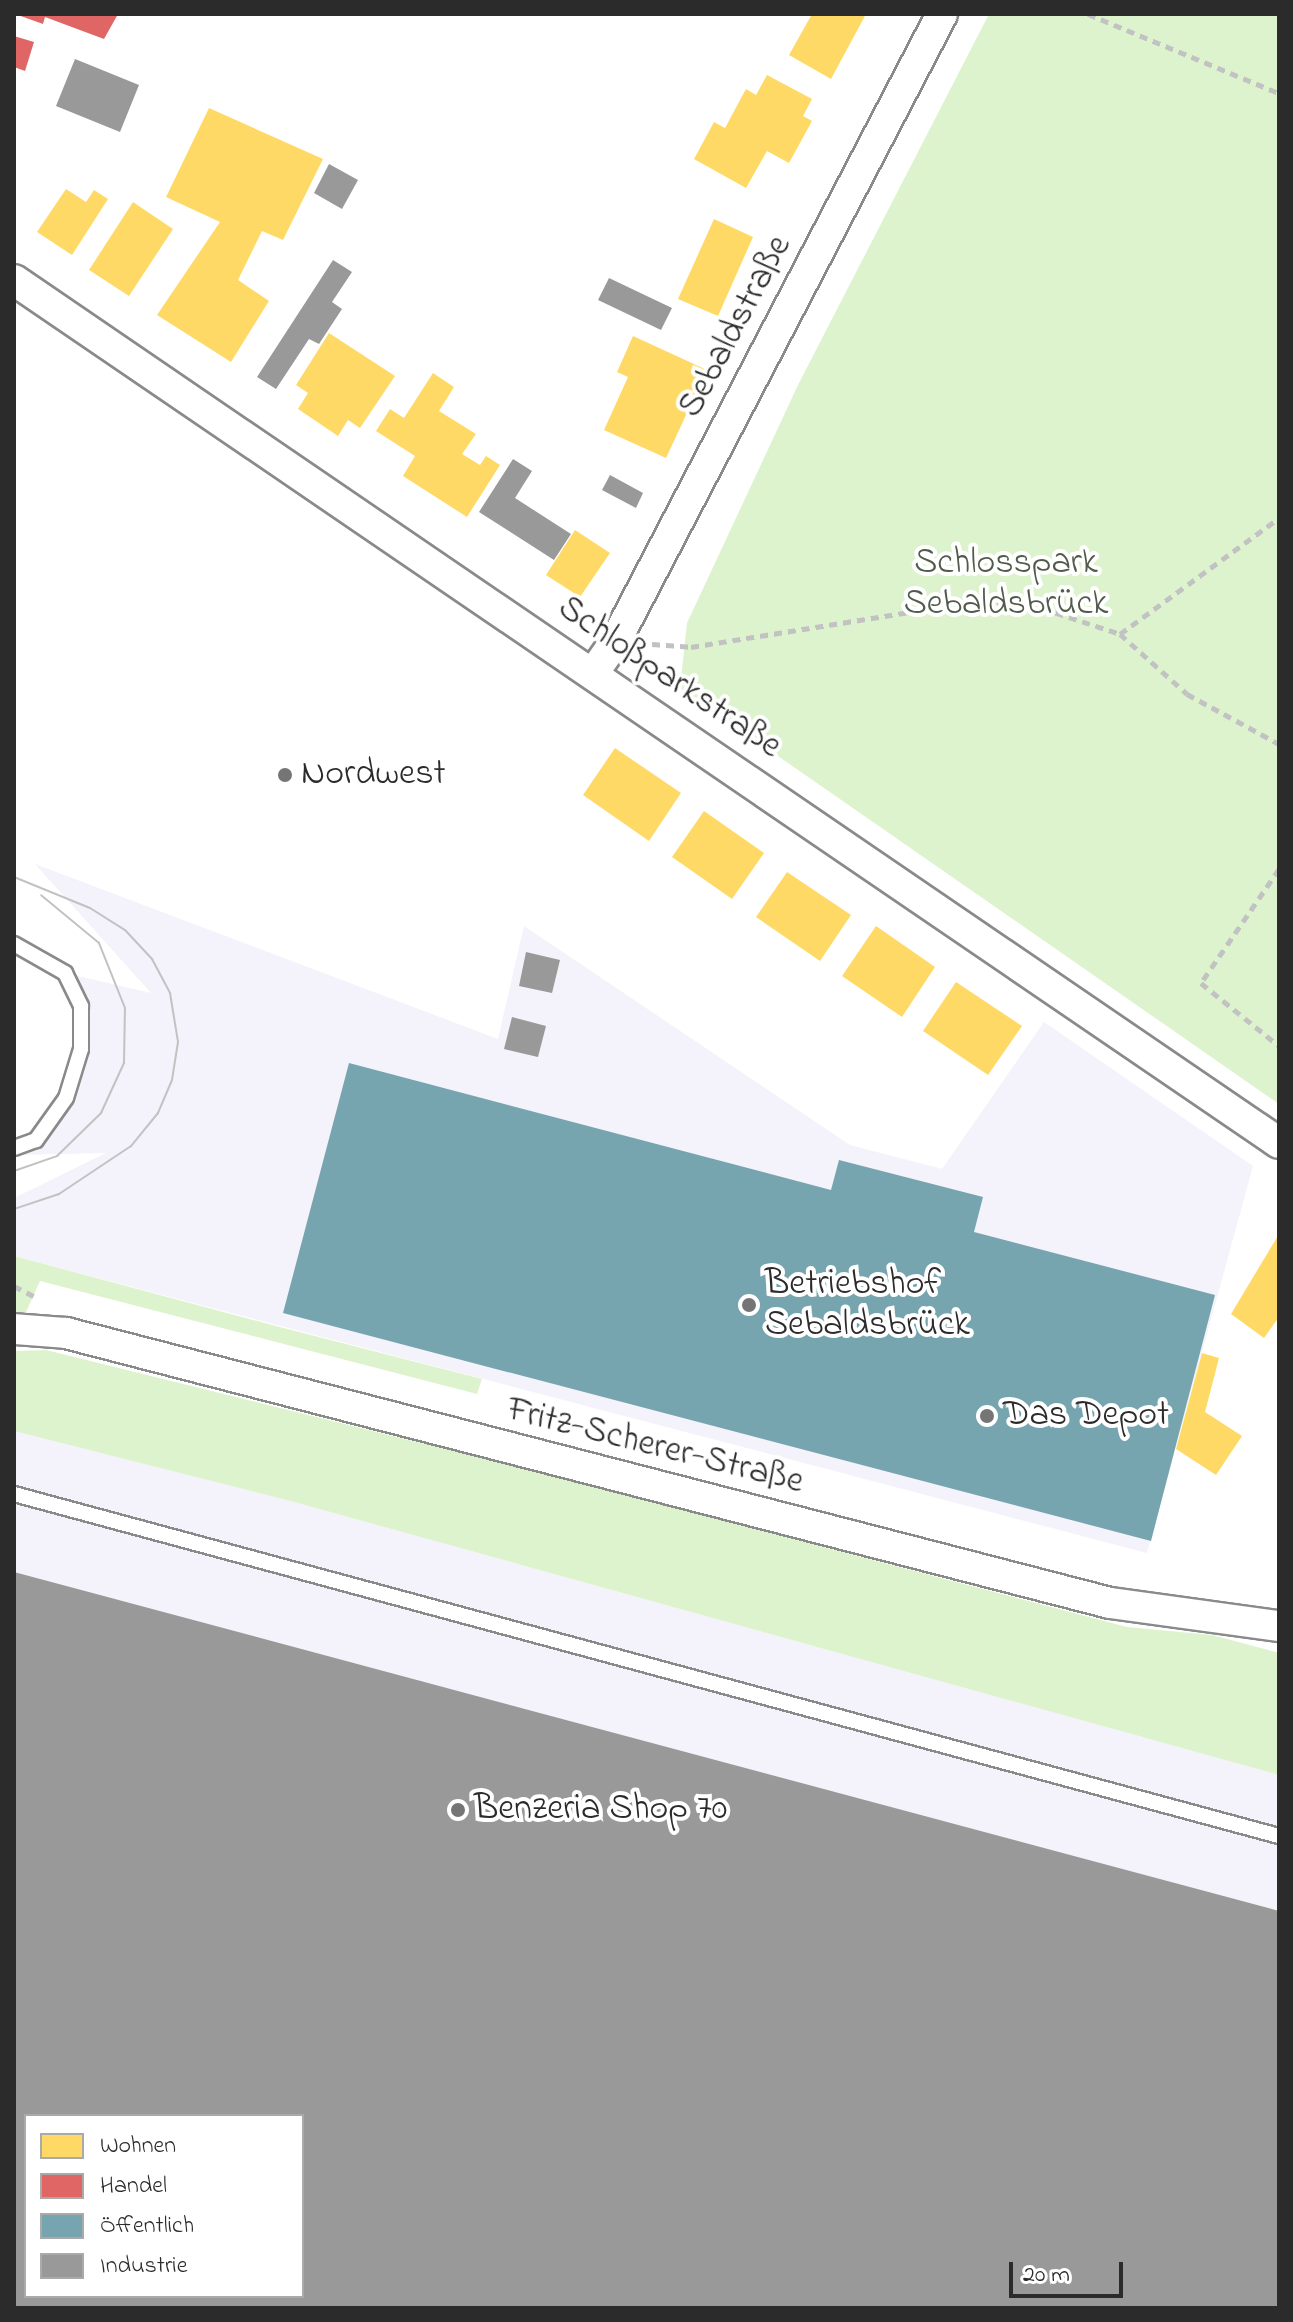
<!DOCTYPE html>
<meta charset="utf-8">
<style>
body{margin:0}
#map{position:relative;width:1293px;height:2322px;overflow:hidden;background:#fff;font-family:"Indie Flower",sans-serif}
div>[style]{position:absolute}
.built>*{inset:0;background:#f4f2fa}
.green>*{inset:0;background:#ddf3ce}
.homes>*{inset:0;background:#ffd966}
.shops>*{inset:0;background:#e06666}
.public>*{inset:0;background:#76a5af}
.industry>*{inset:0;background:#999}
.path>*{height:5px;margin-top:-2.5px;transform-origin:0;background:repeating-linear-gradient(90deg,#c2c2c2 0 8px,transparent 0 14px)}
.roads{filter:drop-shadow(2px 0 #8a8a8a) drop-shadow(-2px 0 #8a8a8a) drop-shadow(0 2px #8a8a8a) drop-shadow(0 -2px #8a8a8a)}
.lane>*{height:14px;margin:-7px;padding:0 7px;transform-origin:7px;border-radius:7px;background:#fff}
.street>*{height:30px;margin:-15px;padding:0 15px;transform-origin:15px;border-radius:15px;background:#fff}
.tram>*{height:2px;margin:-1px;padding:0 1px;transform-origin:1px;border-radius:1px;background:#c2c2c2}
.dots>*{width:22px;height:22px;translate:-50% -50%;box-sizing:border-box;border:4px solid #fff;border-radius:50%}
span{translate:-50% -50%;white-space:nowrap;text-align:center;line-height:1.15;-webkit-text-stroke:8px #fff;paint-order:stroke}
.street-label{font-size:36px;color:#2b2b2b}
.park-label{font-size:36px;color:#505b4a}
.poi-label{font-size:36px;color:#2b2b2b}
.left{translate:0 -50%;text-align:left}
.frame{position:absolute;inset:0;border:16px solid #2b2b2b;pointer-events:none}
.legend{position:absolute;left:24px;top:2114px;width:280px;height:184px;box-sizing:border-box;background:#fff;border:2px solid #aaa;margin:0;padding:10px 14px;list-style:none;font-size:24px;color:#2b2b2b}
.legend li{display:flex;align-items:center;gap:16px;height:40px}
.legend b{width:40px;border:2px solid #aaa}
.scale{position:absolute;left:1009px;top:2262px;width:114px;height:36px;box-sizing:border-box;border:4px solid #2b2b2b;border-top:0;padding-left:10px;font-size:24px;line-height:28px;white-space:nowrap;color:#2b2b2b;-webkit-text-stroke:6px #fff;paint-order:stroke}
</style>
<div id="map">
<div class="built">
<i style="clip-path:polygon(35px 864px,498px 1039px,524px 926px,850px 1145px,942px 1169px,1044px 1022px,1253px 1166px,1147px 1553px,14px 1256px,14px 1198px,106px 1153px,14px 1155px,14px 1148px,36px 1140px,66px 1098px,81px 1006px,65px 973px,151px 993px)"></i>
<i style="clip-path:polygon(evenodd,14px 1431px,294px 1502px,1279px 1775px,1279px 2308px,14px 2308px,14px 1431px,26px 2116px,302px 2116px,302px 2296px,26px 2296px,26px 2116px)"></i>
</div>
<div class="green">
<i style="clip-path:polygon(989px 14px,1279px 14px,1279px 1104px,680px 688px,687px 623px,798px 385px)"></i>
<i style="clip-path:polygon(14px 1256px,276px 1326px,482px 1379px,477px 1394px,40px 1281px,26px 1312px,14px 1314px)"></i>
<i style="clip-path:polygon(46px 1350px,570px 1480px,1127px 1627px,1212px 1635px,1279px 1653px,1279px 1775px,294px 1502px,14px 1431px,14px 1351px)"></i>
</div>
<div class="homes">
<i style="clip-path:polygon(812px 14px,866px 14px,831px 79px,789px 55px)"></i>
<i style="clip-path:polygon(767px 75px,812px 99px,803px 116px,812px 121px,789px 163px,767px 151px,746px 188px,694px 159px,714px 122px,725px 128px,746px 89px,756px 95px)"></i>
<i style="clip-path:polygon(209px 108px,323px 159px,283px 240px,262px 231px,238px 280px,269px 301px,231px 362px,157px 315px,220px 222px,166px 197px)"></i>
<i style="clip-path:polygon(66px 189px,86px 202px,94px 190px,108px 199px,72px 255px,37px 232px)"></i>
<i style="clip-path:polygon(133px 202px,173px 229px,129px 296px,89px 270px)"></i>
<i style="clip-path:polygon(714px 219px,753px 237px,718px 316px,678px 299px)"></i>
<i style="clip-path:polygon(329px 333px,395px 376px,360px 428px,348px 420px,338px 436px,298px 409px,308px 393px,296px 385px)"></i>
<i style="clip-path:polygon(633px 336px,707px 370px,666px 458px,604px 430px,628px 377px,617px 372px)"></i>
<i style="clip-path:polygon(433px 373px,454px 387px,439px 411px,476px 434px,462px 454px,480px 465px,486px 456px,500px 465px,467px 517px,403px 476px,415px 456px,376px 431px,390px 409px,404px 418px)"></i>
<i style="clip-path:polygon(575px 530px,610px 553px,580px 597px,546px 575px)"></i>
<i style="clip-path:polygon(615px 748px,681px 793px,649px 841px,583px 795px)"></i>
<i style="clip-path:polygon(704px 811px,764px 853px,732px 899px,672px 857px)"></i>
<i style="clip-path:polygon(787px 872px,851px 915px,820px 961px,756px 917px)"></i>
<i style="clip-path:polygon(876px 926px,935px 967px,902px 1017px,842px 976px)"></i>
<i style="clip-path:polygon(956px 982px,1022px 1026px,988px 1075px,923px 1031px)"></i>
<i style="clip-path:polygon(1279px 1234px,1279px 1317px,1264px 1338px,1231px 1314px)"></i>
<i style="clip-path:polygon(1202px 1353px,1219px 1358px,1205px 1412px,1242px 1436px,1216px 1475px,1176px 1449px)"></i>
</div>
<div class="shops">
<i style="clip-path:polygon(15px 14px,118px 14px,104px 39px,45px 17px,43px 24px)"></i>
<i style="clip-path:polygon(14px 36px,34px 42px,25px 71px,14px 67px)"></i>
</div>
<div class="public">
<i style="clip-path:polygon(349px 1063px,831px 1190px,839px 1160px,983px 1197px,974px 1232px,1215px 1295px,1151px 1541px,283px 1313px)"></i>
</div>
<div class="industry">
<i style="clip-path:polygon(75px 59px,139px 85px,120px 132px,56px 106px)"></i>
<i style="clip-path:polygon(329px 164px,358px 180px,342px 209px,314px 193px)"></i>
<i style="clip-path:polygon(333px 260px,352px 272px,332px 302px,342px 309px,319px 344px,309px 339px,276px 389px,257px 377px)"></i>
<i style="clip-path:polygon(609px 278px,672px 308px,661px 330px,598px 300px)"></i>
<i style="clip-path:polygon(513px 459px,532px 471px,515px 498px,571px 534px,554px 560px,479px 512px)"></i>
<i style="clip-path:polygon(610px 475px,643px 493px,636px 508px,602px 490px)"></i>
<i style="clip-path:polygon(526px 952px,560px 960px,552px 993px,519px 986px)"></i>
<i style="clip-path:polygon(512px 1017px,546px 1026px,538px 1057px,504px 1049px)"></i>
<i style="clip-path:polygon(evenodd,14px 1572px,1279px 1911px,1279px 2308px,14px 2308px,14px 1572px,26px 2116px,302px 2116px,302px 2296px,26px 2296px,26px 2116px)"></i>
</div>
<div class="path">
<i style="left:1088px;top:14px;width:207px;rotate:22.5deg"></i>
<i style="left:1120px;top:634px;width:90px;rotate:41.8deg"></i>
<i style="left:1187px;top:694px;width:105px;rotate:28.5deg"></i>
<i style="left:652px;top:644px;width:39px;rotate:4deg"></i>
<i style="left:691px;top:647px;width:253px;rotate:-9.1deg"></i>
<i style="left:941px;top:607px;width:88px;rotate:-2deg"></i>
<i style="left:1029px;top:604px;width:96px;rotate:18.2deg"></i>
<i style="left:1120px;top:634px;width:197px;rotate:-36.1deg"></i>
<i style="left:1279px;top:869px;width:138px;rotate:124.4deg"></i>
<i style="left:1201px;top:983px;width:100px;rotate:38.9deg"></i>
<i style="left:14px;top:1286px;width:22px;rotate:27deg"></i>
</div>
<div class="roads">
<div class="lane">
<i style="left:14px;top:944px;width:59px;rotate:29.6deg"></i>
<i style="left:65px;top:973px;width:37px;rotate:64deg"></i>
<i style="left:81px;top:1006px;width:43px;rotate:90deg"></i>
<i style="left:81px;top:1049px;width:51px;rotate:107deg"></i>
<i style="left:66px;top:1098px;width:52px;rotate:125.5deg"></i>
<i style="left:36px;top:1140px;width:23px;rotate:160deg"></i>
<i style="left:14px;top:1494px;width:1310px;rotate:15.13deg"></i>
</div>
<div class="street">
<i style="left:14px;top:280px;width:1531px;rotate:34.3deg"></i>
<i style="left:594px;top:672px;width:37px;rotate:-55deg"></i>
<i style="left:615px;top:642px;width:708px;rotate:-62.49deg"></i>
<i style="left:14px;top:1329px;width:52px;rotate:4.4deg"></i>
<i style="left:66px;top:1333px;width:1078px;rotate:14.5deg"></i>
<i style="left:1110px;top:1603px;width:171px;rotate:7.8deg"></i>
</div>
</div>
<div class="tram">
<i style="left:14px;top:877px;width:82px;rotate:22.2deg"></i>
<i style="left:90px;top:908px;width:41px;rotate:32.2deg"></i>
<i style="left:125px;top:930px;width:40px;rotate:47deg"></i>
<i style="left:152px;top:959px;width:38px;rotate:62deg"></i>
<i style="left:170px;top:993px;width:50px;rotate:80.7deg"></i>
<i style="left:178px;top:1042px;width:38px;rotate:99deg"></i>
<i style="left:172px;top:1080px;width:36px;rotate:113deg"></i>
<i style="left:158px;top:1113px;width:43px;rotate:129.3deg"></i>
<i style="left:131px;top:1146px;width:87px;rotate:146.3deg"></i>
<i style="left:59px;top:1194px;width:47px;rotate:161.6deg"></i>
<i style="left:14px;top:1171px;width:46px;rotate:-19.2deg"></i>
<i style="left:57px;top:1156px;width:62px;rotate:-44.3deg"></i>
<i style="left:101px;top:1113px;width:55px;rotate:-65.3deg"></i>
<i style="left:124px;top:1063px;width:55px;rotate:-89deg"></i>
<i style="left:125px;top:1008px;width:70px;rotate:-111.8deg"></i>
<i style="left:99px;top:943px;width:75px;rotate:-140.4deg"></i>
</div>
<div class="dots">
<i style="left:285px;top:775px;background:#757575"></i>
<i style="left:749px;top:1305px;background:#757575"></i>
<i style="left:987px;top:1416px;background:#757575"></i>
<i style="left:458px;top:1810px;background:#757575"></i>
</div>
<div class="street-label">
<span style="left:736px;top:327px;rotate:-62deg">Sebaldstraße</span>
<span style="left:669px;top:678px;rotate:34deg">Schloßparkstraße</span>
<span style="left:655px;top:1447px;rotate:14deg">Fritz-Scherer-Straße</span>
</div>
<div class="park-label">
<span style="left:1006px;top:584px">Schlosspark<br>Sebaldsbrück</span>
</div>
<div class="poi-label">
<span class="left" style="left:301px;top:775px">Nordwest</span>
<span class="left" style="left:765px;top:1305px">Betriebshof<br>Sebaldsbrück</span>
<span class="left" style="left:1003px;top:1416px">Das Depot</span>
<span class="left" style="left:474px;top:1810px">Benzeria Shop 70</span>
</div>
<div class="frame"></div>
<ul class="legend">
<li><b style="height:22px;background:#ffd966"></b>Wohnen</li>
<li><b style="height:22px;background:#e06666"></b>Handel</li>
<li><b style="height:22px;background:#76a5af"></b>Öffentlich</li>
<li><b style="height:22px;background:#999"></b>Industrie</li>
</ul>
<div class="scale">20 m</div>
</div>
